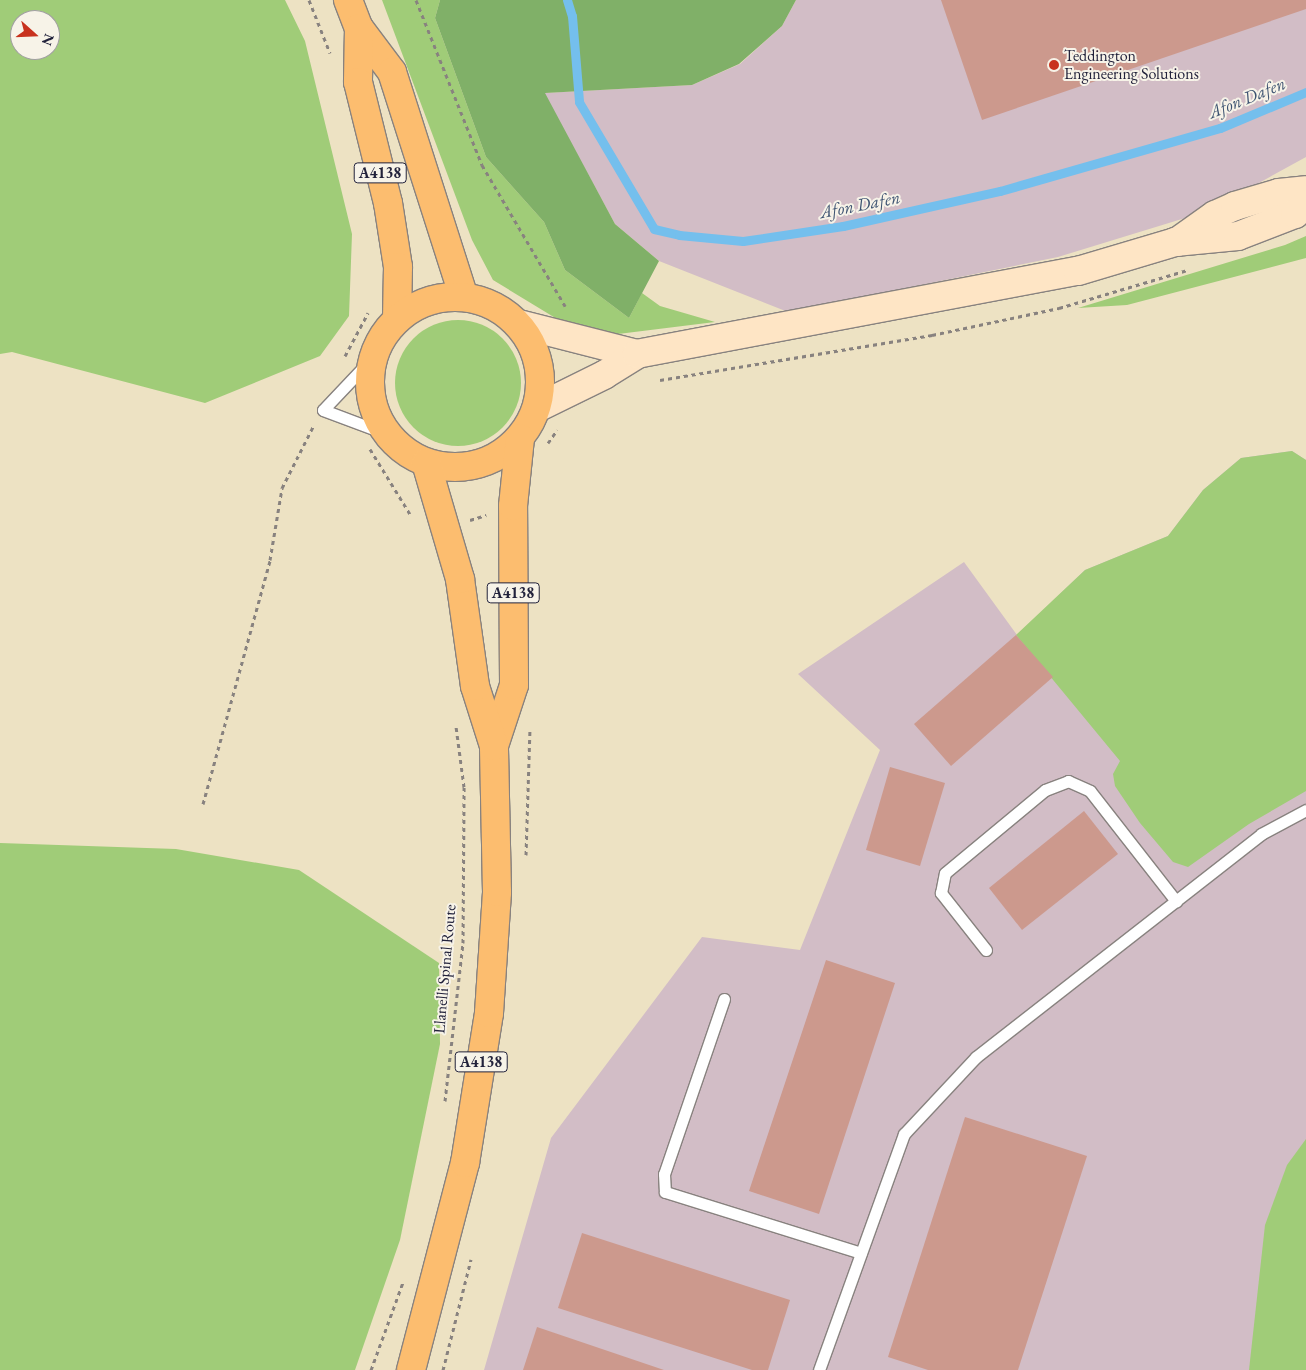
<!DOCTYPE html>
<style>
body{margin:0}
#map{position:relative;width:1306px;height:1370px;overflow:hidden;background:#ede2c3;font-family:"EB Garamond",serif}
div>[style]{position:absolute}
.industrial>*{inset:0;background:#d2bdc6}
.green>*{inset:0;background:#a0cc78}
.round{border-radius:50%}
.forest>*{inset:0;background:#80b068}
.stream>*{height:9px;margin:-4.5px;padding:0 4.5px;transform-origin:4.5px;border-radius:4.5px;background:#74bfed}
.building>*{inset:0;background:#cc998d}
.path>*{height:3px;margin-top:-1.5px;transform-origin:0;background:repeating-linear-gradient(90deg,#88827f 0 4px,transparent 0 8px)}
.roads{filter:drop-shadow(1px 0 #88827f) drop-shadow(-1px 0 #88827f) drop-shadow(0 1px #88827f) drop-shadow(0 -1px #88827f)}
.lane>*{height:11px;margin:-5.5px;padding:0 5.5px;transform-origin:5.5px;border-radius:5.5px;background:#fff}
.secondary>*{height:28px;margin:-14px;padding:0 14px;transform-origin:14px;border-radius:14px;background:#fee5c5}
.highway>*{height:28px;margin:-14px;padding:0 14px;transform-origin:14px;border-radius:14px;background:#fcbd6f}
.highway>.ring{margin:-14px;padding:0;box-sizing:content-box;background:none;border:28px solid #fcbd6f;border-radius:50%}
.dots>*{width:14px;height:14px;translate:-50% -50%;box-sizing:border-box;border:2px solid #f7f3e8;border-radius:50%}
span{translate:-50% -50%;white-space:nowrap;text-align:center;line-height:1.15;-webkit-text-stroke:4px #f7f3e8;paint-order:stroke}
.shield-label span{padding:1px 4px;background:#f7f3e8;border:1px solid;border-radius:4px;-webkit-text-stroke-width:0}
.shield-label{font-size:15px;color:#22223b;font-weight:700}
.poi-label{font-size:16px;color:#22223b}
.left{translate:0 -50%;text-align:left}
.street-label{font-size:16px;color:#22223b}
.water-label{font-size:18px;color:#3b5170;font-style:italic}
.north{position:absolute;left:10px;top:10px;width:50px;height:50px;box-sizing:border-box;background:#f7f3e8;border:1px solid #a29fa3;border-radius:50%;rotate:110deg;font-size:14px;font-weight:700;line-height:20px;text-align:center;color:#22223b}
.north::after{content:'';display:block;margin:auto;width:18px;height:22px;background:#c8321e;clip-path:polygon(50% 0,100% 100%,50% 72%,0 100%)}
</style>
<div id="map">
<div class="industrial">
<i style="clip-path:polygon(796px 0,1306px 0,1306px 157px,1208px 211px,1058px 257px,788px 312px,659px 261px,615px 224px,544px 93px,692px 85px,740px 64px,782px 26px)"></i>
<i style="clip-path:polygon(1292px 451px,1306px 460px,1306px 1370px,484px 1370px,551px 1138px,702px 937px,800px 950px,880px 750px,798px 674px,964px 562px,1017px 635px,1085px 570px,1168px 536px,1203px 490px,1241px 458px)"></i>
</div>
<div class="green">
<i style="clip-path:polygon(evenodd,0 0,285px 0,305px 41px,352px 234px,349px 316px,320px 356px,205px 403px,12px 352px,0 354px,0 0,20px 20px,50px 20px,50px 50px,20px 50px,20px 20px)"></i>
<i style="clip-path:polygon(382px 0,440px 0,435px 18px,486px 157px,544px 222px,565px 270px,629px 318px,642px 293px,660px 306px,715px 322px,610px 335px,562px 322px,493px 280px,472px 240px)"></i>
<i style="clip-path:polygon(1306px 236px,1306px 258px,1127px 305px,1078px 308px,1285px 245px)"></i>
<i class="round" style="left:395px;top:320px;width:126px;height:126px"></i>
<i style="clip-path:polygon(1292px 451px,1306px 460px,1306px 791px,1249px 824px,1188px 867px,1173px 862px,1140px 823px,1115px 786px,1113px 774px,1120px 761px,1016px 635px,1085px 570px,1168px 536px,1203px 490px,1241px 458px)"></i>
<i style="clip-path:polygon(0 843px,176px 849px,299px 870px,439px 963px,440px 1044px,400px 1240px,355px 1370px,0 1370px)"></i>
<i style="clip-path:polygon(1306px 1139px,1306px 1370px,1249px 1370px,1265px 1225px,1287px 1165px)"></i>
</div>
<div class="forest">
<i style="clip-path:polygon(440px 0,796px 0,782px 26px,739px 64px,692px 85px,545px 93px,615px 224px,659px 261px,629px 318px,565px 270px,544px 222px,486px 157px,435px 18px)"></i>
</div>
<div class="stream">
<i style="left:567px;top:0;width:17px;rotate:73deg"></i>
<i style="left:572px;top:16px;width:86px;rotate:85.3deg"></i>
<i style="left:579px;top:102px;width:147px;rotate:59.4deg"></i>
<i style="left:654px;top:229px;width:26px;rotate:13deg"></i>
<i style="left:679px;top:235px;width:64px;rotate:5.4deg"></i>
<i style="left:743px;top:241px;width:101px;rotate:-8.5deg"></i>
<i style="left:843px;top:226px;width:161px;rotate:-12.6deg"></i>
<i style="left:1000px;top:191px;width:229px;rotate:-16deg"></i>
<i style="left:1220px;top:128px;width:93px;rotate:-22.7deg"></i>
</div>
<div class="building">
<i style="clip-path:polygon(941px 0,1306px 0,1306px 9px,982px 120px)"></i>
<i style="clip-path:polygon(1016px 635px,1053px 677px,951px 766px,914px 724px)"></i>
<i style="clip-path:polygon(890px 767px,945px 783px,920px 866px,866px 850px)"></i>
<i style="clip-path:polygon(1084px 811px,1118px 854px,1022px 930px,989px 888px)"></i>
<i style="clip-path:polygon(826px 960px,895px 983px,819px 1214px,749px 1191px)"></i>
<i style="clip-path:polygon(965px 1117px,1087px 1156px,1018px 1370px,928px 1370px,888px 1357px)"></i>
<i style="clip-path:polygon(582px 1233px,790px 1300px,768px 1370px,752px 1370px,558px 1308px)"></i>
<i style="clip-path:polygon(537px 1327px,664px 1370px,523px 1370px)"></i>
</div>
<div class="path">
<i style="left:309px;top:0;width:57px;rotate:68.4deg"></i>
<i style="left:416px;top:0;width:178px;rotate:68.2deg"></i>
<i style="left:482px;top:165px;width:164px;rotate:59.5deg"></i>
<i style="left:345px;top:356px;width:49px;rotate:-61.9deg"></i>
<i style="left:660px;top:380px;width:276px;rotate:-9.4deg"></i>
<i style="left:932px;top:335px;width:130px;rotate:-12deg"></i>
<i style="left:1059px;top:308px;width:134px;rotate:-16.5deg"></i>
<i style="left:548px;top:443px;width:16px;rotate:-55deg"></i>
<i style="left:370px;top:449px;width:76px;rotate:58.4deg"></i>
<i style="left:470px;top:520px;width:17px;rotate:-17deg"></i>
<i style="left:203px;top:804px;width:253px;rotate:-74.6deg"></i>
<i style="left:270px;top:560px;width:73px;rotate:-80.5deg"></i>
<i style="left:282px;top:488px;width:71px;rotate:-63.1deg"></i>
<i style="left:526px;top:855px;width:124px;rotate:-88.2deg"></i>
<i style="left:445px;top:1101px;width:159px;rotate:-83.5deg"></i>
<i style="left:463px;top:943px;width:156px;rotate:-89.6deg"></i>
<i style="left:464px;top:787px;width:62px;rotate:-97.5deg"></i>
<i style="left:371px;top:1370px;width:94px;rotate:-70deg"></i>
<i style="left:443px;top:1370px;width:114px;rotate:-75.8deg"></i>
</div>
<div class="roads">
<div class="lane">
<i style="left:374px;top:356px;width:74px;rotate:133.4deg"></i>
<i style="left:323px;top:410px;width:68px;rotate:20.6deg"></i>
<i style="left:986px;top:950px;width:73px;rotate:-128.3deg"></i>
<i style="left:941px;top:893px;width:20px;rotate:-79deg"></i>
<i style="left:945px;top:873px;width:130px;rotate:-39.7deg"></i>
<i style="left:1045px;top:790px;width:25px;rotate:-21deg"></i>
<i style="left:1068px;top:781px;width:24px;rotate:24deg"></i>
<i style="left:1090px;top:791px;width:140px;rotate:52deg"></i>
<i style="left:724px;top:999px;width:185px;rotate:108.9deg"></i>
<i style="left:664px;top:1174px;width:18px;rotate:87deg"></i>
<i style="left:665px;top:1192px;width:205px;rotate:17.3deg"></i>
<i style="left:819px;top:1370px;width:251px;rotate:-70.2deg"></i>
<i style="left:904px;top:1134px;width:105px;rotate:-46.9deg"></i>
<i style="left:976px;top:1057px;width:362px;rotate:-38deg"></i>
<i style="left:1261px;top:834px;width:51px;rotate:-28.1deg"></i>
</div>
<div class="secondary">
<i style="left:1177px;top:242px;width:47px;rotate:-35.4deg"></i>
<i style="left:1215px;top:215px;width:22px;rotate:-24deg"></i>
<i style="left:1235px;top:206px;width:46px;rotate:-16.5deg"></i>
<i style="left:1279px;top:193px;width:27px;rotate:-6deg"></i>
<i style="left:519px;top:324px;width:122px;rotate:14.3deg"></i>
<i style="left:537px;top:408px;width:75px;rotate:-26.2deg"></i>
<i style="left:604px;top:375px;width:39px;rotate:-32deg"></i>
<i style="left:637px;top:354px;width:449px;rotate:-10.7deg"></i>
<i style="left:1078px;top:271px;width:101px;rotate:-16.6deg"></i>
<i style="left:1175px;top:242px;width:63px;rotate:-5.4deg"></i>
<i style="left:1238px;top:236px;width:61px;rotate:-21.1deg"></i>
<i style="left:1295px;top:214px;width:15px;rotate:-42deg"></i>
</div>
<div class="highway">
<i style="left:348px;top:0;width:30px;rotate:69deg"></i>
<i style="left:359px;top:28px;width:55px;rotate:53.1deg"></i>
<i style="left:392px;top:72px;width:236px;rotate:72.3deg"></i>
<i style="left:359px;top:28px;width:54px;rotate:91.1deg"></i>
<i style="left:358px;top:82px;width:125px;rotate:76.1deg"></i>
<i style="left:388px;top:203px;width:65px;rotate:81.1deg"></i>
<i style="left:398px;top:267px;width:52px;rotate:91.1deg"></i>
<i class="ring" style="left:370px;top:297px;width:142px;height:142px"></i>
<i style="left:494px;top:746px;width:64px;rotate:-71.8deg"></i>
<i style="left:514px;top:685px;width:179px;rotate:-90.3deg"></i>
<i style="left:513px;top:506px;width:68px;rotate:-84.1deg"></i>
<i style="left:411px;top:1370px;width:214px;rotate:-75.4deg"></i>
<i style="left:465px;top:1163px;width:152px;rotate:-80.9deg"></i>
<i style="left:489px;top:1013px;width:121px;rotate:-86.2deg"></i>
<i style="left:497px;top:892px;width:146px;rotate:-91.2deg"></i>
<i style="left:494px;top:746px;width:63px;rotate:-107.6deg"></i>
<i style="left:475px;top:686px;width:108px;rotate:-98deg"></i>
<i style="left:460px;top:579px;width:121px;rotate:-106.3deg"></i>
</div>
</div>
<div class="dots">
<i style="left:1054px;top:65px;background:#c8321e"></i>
</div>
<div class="shield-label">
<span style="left:380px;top:173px">A4138</span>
<span style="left:513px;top:593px">A4138</span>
<span style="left:481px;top:1062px">A4138</span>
</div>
<div class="poi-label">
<span class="left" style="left:1064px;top:65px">Teddington<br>Engineering Solutions</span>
</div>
<div class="street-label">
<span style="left:445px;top:969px;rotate:-85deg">Llanelli Spinal Route</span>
</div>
<div class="water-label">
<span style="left:1247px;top:98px;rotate:-22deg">Afon Dafen</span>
<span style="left:860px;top:205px;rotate:-11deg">Afon Dafen</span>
</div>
<div class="north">N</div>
</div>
